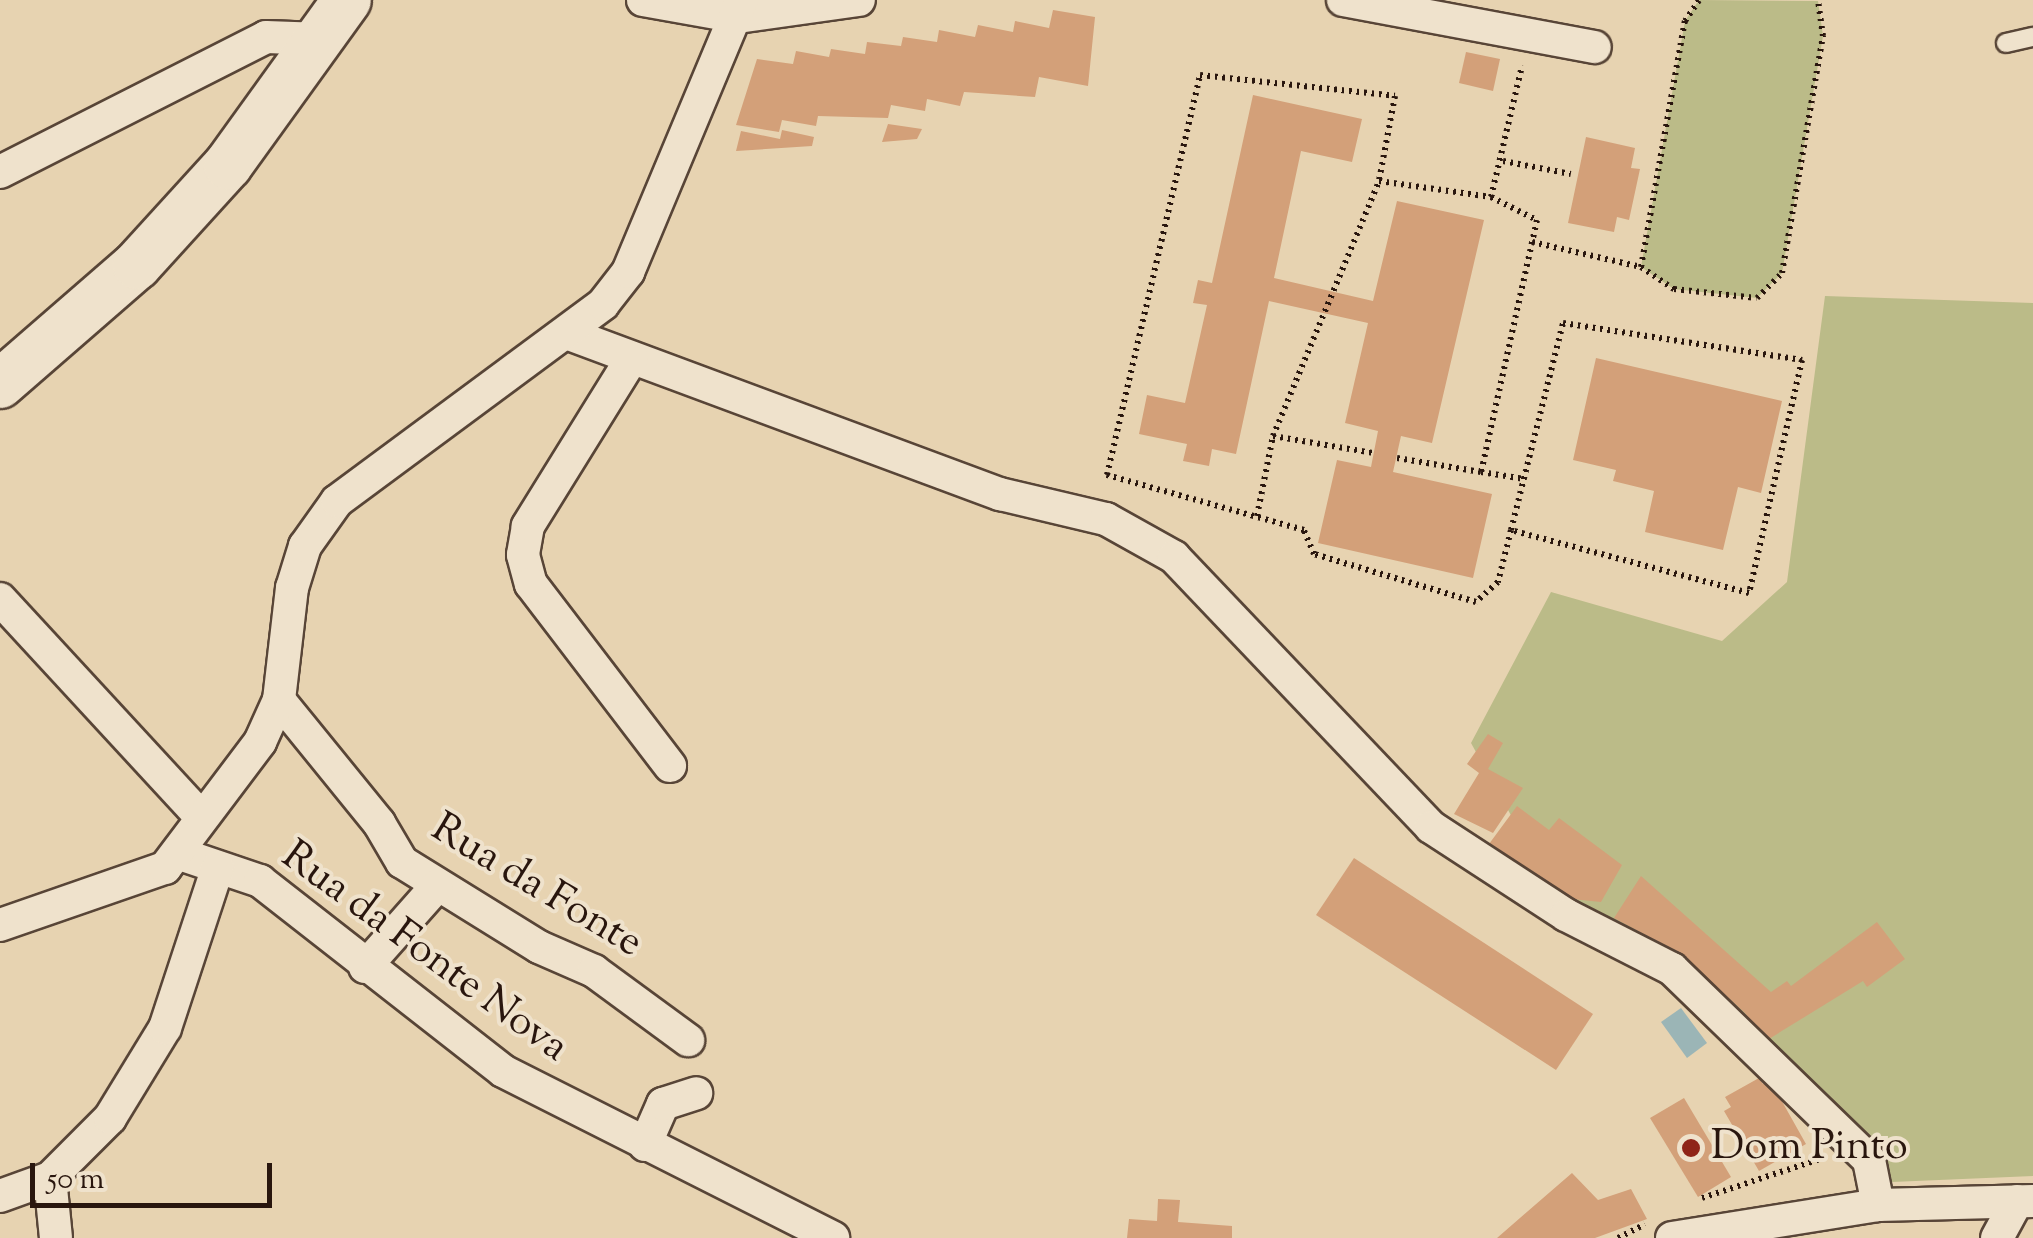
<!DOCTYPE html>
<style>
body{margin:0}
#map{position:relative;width:2033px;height:1238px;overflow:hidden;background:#e7d3b1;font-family:"Sorts Mill Goudy",serif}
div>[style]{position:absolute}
.green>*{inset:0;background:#bb8}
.water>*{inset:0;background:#9bb5b6}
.building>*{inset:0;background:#d3a079}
.path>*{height:6px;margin-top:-3px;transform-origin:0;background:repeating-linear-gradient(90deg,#29160e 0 2.5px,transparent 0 7.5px)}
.roads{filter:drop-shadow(2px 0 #584537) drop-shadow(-2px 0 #584537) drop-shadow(0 2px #584537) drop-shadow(0 -2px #584537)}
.service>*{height:18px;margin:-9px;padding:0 9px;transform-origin:9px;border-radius:9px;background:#efe2cc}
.minor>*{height:32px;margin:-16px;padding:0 16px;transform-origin:16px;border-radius:16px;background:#efe2cc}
.secondary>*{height:48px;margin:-24px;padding:0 24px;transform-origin:24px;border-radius:24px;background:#efe2cc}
.dots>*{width:28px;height:28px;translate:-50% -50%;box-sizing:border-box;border:5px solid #efe2cc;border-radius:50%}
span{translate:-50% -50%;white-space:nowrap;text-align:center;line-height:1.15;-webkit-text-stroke:8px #efe2cc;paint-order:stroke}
.street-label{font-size:42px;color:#29160e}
.poi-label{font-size:42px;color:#29160e}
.left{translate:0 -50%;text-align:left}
.scale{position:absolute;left:30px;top:1163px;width:242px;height:45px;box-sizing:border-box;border:5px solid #29160e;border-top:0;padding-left:12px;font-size:30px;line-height:35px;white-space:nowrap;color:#29160e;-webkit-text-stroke:8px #efe2cc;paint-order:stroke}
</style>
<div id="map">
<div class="green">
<i style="clip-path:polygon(1699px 0,1818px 1px,1823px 36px,1782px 273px,1757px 298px,1674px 289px,1641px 267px,1685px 21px)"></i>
<i style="clip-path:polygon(1825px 296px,2033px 303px,2033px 1176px,1892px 1182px,1797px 1071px,1566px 915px,1471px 743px,1551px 592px,1722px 641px,1787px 582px)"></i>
</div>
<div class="water">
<i style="clip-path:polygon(1681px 1008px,1707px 1043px,1687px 1058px,1661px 1022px)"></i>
</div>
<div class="building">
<i style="clip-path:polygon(1053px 10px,1095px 17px,1088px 86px,1039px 77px,1035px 97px,964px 92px,960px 106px,927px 99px,925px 111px,891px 105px,888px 118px,818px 116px,816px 126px,782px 120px,779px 132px,736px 125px,757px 59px,793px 64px,796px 51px,829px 57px,831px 49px,865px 54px,867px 42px,901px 46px,903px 37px,937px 42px,939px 30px,975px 37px,978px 25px,1013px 32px,1015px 21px,1049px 28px)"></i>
<i style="clip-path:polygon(1466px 52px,1500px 59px,1493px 91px,1459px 83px)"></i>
<i style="clip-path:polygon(1253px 95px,1362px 119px,1352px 162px,1301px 151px,1274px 278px,1373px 301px,1397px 201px,1484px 220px,1432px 443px,1401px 436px,1393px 472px,1492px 494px,1473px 578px,1318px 543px,1337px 460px,1371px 467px,1378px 431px,1345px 423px,1368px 323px,1269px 301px,1236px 454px,1212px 449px,1209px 466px,1183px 461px,1187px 444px,1139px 434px,1147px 395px,1185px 403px,1207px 305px,1193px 303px,1198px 280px,1212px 283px)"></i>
<i style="clip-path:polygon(888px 124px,922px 129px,917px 139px,882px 142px)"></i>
<i style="clip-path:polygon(782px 130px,814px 137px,812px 146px,736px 151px,741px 131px,780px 139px)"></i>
<i style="clip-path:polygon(1586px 137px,1635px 148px,1631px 168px,1640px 169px,1629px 220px,1617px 217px,1614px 232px,1568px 223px)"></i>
<i style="clip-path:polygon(1596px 358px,1782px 401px,1761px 493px,1738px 487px,1723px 550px,1645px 532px,1654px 491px,1613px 481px,1616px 470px,1573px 460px)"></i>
<i style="clip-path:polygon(1488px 734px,1503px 743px,1488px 769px,1523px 788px,1493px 833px,1454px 814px,1479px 773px,1467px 764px)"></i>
<i style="clip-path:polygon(1517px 806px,1549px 830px,1559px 818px,1622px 865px,1601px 902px,1562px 898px,1489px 844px)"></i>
<i style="clip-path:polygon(1354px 858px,1593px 1014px,1556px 1070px,1316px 915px)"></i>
<i style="clip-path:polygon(1641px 876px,1771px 992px,1787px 981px,1791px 986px,1877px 922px,1905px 959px,1867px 987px,1863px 981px,1764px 1042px,1745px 1013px,1680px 954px,1614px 918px)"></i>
<i style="clip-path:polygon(1759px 1078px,1763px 1084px,1770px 1080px,1806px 1144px,1759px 1171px,1724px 1111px,1731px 1107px,1725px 1097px)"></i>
<i style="clip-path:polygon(1684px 1098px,1731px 1177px,1698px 1197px,1650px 1118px)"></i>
<i style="clip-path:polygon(1572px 1173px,1598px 1200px,1631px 1189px,1647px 1219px,1595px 1238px,1497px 1238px)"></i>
<i style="clip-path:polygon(1158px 1199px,1180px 1200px,1178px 1222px,1232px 1226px,1232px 1238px,1127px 1238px,1129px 1219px,1157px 1221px)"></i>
</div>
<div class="path">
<i style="left:1503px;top:161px;width:69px;rotate:10.8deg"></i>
<i style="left:1491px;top:197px;width:51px;rotate:26.6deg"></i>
<i style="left:1537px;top:220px;width:258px;rotate:102.5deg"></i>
<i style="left:1481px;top:472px;width:44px;rotate:9.2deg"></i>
<i style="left:1532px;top:242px;width:112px;rotate:12.9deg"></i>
<i style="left:1641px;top:267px;width:40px;rotate:34deg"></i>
<i style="left:1674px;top:289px;width:83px;rotate:6.2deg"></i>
<i style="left:1757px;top:298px;width:35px;rotate:-45deg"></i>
<i style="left:1782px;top:273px;width:241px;rotate:-80.2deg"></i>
<i style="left:1823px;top:36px;width:36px;rotate:-98deg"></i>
<i style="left:1641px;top:267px;width:250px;rotate:-79.9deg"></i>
<i style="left:1685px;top:21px;width:25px;rotate:-56deg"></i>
<i style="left:1273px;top:436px;width:276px;rotate:-67.4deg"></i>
<i style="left:1397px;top:458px;width:85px;rotate:9.5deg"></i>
<i style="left:1257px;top:516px;width:82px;rotate:-78.7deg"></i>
<i style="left:1273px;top:436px;width:101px;rotate:9.6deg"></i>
<i style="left:1511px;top:530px;width:213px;rotate:-75.9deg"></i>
<i style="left:1563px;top:323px;width:242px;rotate:8.8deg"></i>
<i style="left:1802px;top:360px;width:239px;rotate:102.8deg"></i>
<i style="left:1749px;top:593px;width:246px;rotate:-165.2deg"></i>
<i style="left:1511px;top:530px;width:54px;rotate:104deg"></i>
<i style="left:1498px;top:582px;width:30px;rotate:138deg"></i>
<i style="left:1476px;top:602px;width:169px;rotate:-163.5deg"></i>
<i style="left:1314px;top:554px;width:26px;rotate:-113deg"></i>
<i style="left:1304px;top:530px;width:205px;rotate:-164.4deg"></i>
<i style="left:1107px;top:475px;width:411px;rotate:-76.9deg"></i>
<i style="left:1200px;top:75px;width:196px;rotate:6.1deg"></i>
<i style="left:1395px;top:96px;width:86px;rotate:100.7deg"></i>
<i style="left:1379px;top:181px;width:113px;rotate:8.1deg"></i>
<i style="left:1491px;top:197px;width:135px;rotate:-76.7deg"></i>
<i style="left:1702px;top:1198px;width:127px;rotate:-18.3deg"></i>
<i style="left:1618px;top:1238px;width:30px;rotate:-27deg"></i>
</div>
<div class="roads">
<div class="service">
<i style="left:2006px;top:43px;width:28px;rotate:-13deg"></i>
</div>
<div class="minor">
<i style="left:643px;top:0;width:97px;rotate:10.1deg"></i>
<i style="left:738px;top:17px;width:122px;rotate:-8deg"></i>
<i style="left:1343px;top:0;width:256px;rotate:10.6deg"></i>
<i style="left:0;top:172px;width:298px;rotate:-26.9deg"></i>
<i style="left:266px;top:37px;width:56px;rotate:2deg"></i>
<i style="left:569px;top:334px;width:460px;rotate:20.4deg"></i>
<i style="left:1000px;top:494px;width:109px;rotate:13.3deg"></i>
<i style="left:1106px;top:519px;width:78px;rotate:29.2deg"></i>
<i style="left:1174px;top:557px;width:373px;rotate:46.4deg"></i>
<i style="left:1431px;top:827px;width:161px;rotate:33.1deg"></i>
<i style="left:1566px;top:915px;width:119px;rotate:27deg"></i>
<i style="left:1672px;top:969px;width:274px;rotate:44.1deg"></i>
<i style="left:1869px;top:1160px;width:46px;rotate:78.7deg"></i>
<i style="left:632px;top:358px;width:198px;rotate:121.8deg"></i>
<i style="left:528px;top:526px;width:29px;rotate:100deg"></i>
<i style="left:523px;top:555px;width:30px;rotate:75deg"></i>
<i style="left:531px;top:584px;width:229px;rotate:52.6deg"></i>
<i style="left:0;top:599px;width:294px;rotate:47.3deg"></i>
<i style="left:279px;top:700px;width:159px;rotate:50.9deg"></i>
<i style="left:379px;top:823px;width:45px;rotate:59.5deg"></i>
<i style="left:402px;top:862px;width:161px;rotate:31.8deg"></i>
<i style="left:539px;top:947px;width:60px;rotate:23.6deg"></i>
<i style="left:594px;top:971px;width:117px;rotate:36.3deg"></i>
<i style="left:177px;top:853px;width:88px;rotate:18.6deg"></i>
<i style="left:260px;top:881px;width:308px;rotate:38deg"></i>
<i style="left:503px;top:1071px;width:370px;rotate:26.8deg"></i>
<i style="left:0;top:925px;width:175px;rotate:-19.1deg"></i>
<i style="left:165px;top:868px;width:158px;rotate:-53deg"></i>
<i style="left:260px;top:742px;width:46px;rotate:-65.7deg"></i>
<i style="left:279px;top:700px;width:113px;rotate:-83.4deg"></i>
<i style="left:292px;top:588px;width:44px;rotate:-72.8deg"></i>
<i style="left:305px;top:546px;width:55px;rotate:-54.6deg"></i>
<i style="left:337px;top:501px;width:331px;rotate:-36.5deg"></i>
<i style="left:603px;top:304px;width:41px;rotate:-52deg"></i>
<i style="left:628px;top:272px;width:295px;rotate:-67.3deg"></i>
<i style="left:365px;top:967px;width:108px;rotate:-48.4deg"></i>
<i style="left:645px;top:1145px;width:45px;rotate:-66.3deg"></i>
<i style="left:663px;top:1104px;width:35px;rotate:-18deg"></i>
<i style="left:50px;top:1178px;width:60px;rotate:84.3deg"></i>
<i style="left:0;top:1196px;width:53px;rotate:-19.8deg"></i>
<i style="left:50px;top:1178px;width:85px;rotate:-45deg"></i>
<i style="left:110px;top:1118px;width:105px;rotate:-58.6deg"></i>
<i style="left:165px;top:1028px;width:169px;rotate:-71.8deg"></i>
<i style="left:1672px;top:1238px;width:209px;rotate:-9.1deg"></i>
<i style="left:1878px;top:1205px;width:155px;rotate:-1.5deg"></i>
<i style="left:1997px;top:1238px;width:42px;rotate:-61.6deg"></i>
</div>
<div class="secondary">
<i style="left:0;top:384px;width:181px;rotate:-41deg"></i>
<i style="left:137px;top:265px;width:135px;rotate:-47.7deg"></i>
<i style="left:228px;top:165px;width:203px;rotate:-54.2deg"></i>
</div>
</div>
<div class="dots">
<i style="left:1691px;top:1148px;background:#8f2418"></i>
</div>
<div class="street-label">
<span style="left:536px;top:887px;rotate:31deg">Rua da Fonte</span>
<span style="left:424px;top:953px;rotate:36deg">Rua da Fonte Nova</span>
</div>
<div class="poi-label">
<span class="left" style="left:1711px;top:1148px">Dom Pinto</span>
</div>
<div class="scale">50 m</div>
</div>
